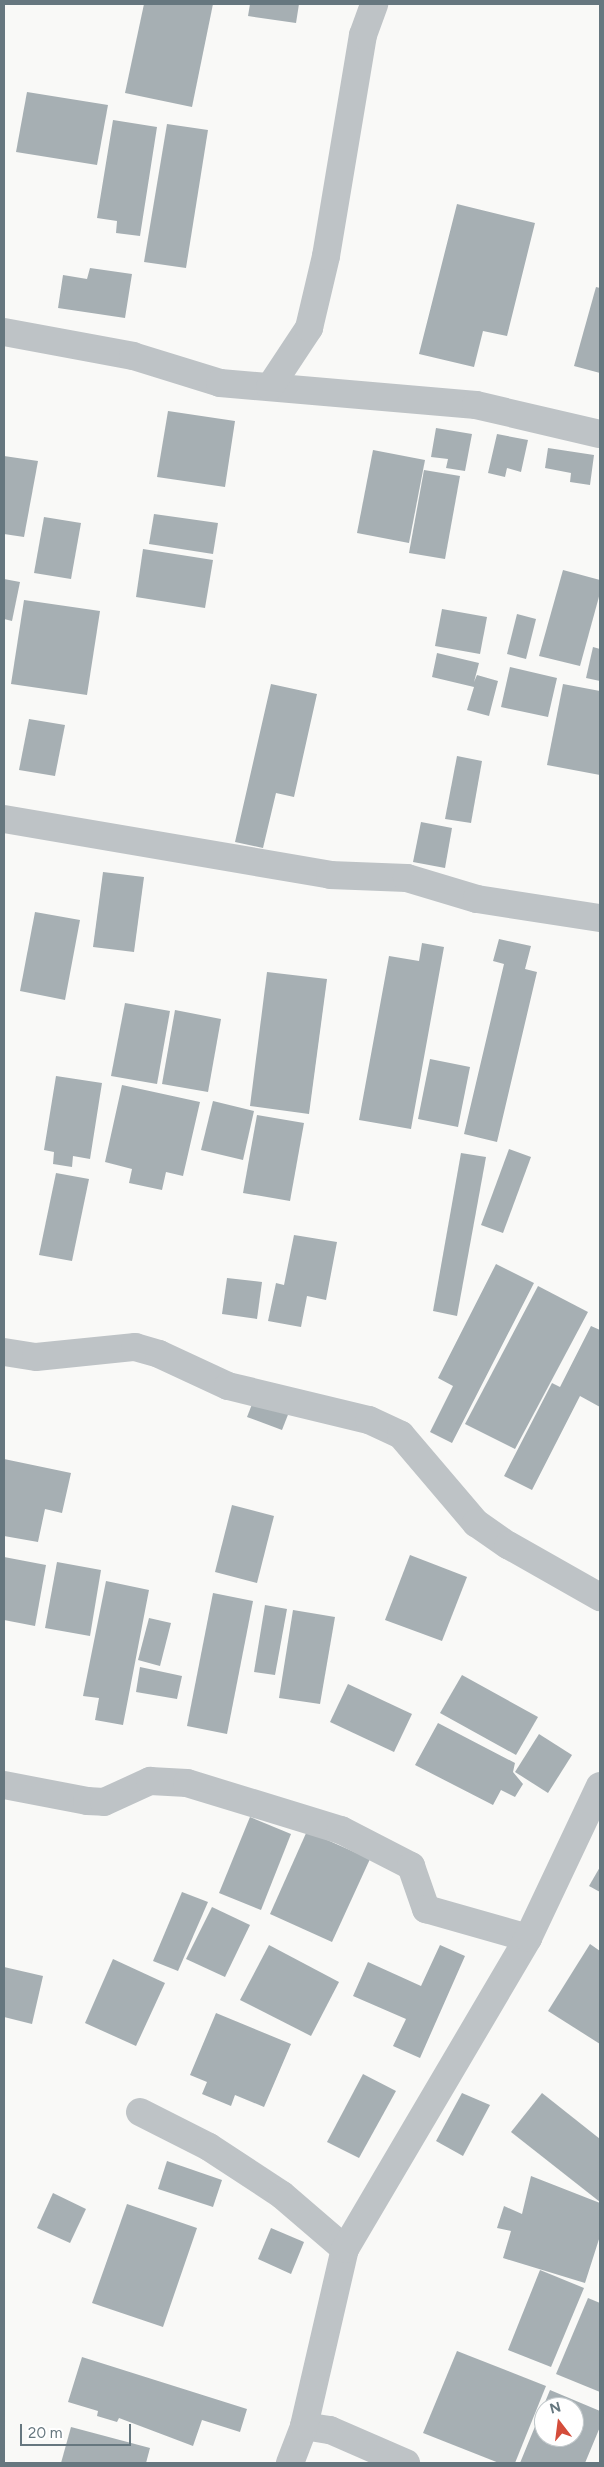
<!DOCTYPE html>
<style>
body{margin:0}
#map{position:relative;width:604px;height:2467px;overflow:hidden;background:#f9f9f7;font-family:Figtree,sans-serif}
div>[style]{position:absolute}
.building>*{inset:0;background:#a6afb3}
.minor>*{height:28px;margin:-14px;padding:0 14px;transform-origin:14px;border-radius:14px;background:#bec3c6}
span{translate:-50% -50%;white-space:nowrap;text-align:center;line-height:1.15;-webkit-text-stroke:5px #fff;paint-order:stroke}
.frame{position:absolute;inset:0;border:5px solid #66777f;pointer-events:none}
.north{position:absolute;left:534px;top:2397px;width:50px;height:50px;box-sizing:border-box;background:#fff;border:1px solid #c2c9cc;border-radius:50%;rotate:345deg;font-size:14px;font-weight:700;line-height:20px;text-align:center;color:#66777f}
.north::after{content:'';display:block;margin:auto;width:18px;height:22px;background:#d44d3b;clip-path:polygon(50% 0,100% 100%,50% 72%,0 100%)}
.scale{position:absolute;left:20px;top:2424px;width:111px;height:22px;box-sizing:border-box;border:2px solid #66777f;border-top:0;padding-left:6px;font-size:15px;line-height:18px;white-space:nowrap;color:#66777f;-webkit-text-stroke:4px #fff;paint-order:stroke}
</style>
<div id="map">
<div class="building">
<i style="clip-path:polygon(144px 4px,213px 4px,192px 107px,125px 93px)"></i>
<i style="clip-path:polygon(250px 4px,299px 4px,296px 23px,248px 16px)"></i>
<i style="clip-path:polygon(27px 92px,108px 105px,97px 165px,16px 152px)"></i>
<i style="clip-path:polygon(113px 120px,157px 127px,140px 236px,116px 233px,117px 221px,97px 218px)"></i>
<i style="clip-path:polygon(167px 124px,208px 130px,186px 268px,144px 262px)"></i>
<i style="clip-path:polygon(457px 204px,535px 223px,507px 336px,483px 331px,474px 367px,419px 354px)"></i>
<i style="clip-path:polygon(90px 268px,132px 274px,125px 318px,58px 308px,63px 275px,87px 279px)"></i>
<i style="clip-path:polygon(596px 287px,600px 288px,600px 373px,574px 366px)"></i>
<i style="clip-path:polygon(168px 411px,235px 421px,225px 487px,157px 477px)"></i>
<i style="clip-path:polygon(436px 428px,472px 434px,465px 471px,446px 468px,448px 459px,431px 457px)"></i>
<i style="clip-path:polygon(497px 434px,528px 440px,521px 472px,507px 468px,505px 477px,488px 473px)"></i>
<i style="clip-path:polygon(548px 448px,594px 455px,590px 485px,570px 482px,571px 473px,545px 468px)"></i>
<i style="clip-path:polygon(373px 450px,425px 460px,409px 543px,357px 533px)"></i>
<i style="clip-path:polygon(4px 456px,38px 461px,24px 537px,4px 534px)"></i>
<i style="clip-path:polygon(424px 470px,460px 476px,445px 559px,409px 553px)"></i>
<i style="clip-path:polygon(154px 514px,218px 523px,213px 554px,149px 544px)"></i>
<i style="clip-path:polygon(44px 517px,81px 523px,71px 579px,34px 573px)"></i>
<i style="clip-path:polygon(143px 549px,213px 560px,205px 608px,136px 597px)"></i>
<i style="clip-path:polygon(563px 570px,600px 580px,600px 593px,580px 666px,539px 656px)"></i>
<i style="clip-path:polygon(4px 579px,20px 582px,12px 621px,4px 619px)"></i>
<i style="clip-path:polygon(24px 600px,100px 611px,87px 695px,11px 684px)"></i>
<i style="clip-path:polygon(442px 609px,487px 617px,480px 654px,435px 646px)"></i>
<i style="clip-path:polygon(517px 614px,536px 619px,526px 659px,507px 654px)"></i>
<i style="clip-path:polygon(593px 647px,600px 649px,600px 681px,586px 678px)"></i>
<i style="clip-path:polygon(437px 653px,479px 663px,474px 682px,477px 675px,498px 681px,489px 716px,467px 710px,474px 687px,432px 677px)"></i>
<i style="clip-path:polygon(510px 667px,557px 678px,548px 717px,501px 707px)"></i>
<i style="clip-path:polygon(271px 684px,317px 694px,294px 797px,276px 793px,263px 848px,235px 842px)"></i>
<i style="clip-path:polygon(563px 684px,600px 691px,600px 775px,547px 765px)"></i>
<i style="clip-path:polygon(29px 719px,65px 725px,55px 776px,19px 770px)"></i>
<i style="clip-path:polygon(457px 756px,482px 761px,471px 823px,445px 819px)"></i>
<i style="clip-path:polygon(421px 822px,452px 828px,445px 868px,413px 862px)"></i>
<i style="clip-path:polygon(103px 872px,144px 877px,134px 952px,93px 947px)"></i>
<i style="clip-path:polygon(35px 912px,80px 920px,65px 1000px,20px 991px)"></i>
<i style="clip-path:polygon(499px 939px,531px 946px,525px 969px,537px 972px,497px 1142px,464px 1134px,504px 964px,493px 961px)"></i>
<i style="clip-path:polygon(422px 943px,444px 947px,411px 1129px,359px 1120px,389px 956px,419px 961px)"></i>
<i style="clip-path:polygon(267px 972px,327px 979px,309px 1114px,250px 1106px)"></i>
<i style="clip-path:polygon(125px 1003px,170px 1011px,157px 1084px,111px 1076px)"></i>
<i style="clip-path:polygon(175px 1010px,221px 1019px,208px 1092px,162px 1084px)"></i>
<i style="clip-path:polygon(430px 1059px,470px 1067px,458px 1127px,418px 1119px)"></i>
<i style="clip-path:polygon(56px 1076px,102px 1083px,90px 1159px,73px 1156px,72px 1167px,53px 1164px,54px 1152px,44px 1150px)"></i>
<i style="clip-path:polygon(122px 1085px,200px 1102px,183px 1176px,166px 1172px,162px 1190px,129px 1183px,132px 1169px,105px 1162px)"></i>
<i style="clip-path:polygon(213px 1101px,254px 1111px,243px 1160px,201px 1150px)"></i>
<i style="clip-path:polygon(257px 1115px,304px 1123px,290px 1201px,243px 1193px)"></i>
<i style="clip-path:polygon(509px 1149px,531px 1157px,503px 1233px,481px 1225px)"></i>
<i style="clip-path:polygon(461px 1153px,486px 1157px,457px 1316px,433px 1311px)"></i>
<i style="clip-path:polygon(56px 1173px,89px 1179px,72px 1261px,39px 1255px)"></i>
<i style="clip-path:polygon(294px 1235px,337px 1242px,326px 1300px,307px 1296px,301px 1327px,268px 1321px,276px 1283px,284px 1285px)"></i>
<i style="clip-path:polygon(496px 1264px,534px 1283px,452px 1443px,430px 1432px,453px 1386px,438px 1378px)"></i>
<i style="clip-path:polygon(227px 1278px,262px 1282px,257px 1319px,222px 1314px)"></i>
<i style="clip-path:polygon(538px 1286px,588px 1312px,515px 1449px,465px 1424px)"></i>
<i style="clip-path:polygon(591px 1326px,600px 1330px,600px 1407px,580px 1396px,532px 1490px,504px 1476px,552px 1383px,560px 1387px)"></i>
<i style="clip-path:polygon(256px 1394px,291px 1407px,282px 1430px,247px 1417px)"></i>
<i style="clip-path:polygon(4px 1459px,71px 1473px,62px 1513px,45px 1509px,38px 1542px,4px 1536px)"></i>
<i style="clip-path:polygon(232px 1505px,274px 1516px,257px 1583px,215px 1572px)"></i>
<i style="clip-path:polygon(410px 1555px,467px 1577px,442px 1641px,385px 1620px)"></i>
<i style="clip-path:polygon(4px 1557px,46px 1565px,35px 1626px,4px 1620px)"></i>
<i style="clip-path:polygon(57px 1562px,101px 1570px,90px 1636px,45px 1628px)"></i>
<i style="clip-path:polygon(106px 1581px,149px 1590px,123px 1725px,95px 1720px,99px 1698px,83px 1696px)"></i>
<i style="clip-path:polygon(213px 1593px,253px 1601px,227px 1734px,187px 1726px)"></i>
<i style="clip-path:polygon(265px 1605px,287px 1609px,275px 1675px,254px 1672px)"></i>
<i style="clip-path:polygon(293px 1610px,335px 1617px,320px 1704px,279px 1698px)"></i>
<i style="clip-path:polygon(149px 1618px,171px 1623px,160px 1666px,138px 1660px)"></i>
<i style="clip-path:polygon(140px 1667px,182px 1676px,177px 1699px,136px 1692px)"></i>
<i style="clip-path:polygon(462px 1675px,538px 1717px,516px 1755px,440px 1713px)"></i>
<i style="clip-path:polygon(348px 1684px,412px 1714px,394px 1752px,330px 1722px)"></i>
<i style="clip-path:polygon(438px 1723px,515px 1763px,513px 1772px,523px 1784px,515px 1797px,501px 1790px,493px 1805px,415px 1765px)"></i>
<i style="clip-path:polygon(539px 1734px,572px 1755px,548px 1793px,515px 1772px)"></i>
<i style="clip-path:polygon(250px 1817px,291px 1834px,261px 1910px,219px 1893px)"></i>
<i style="clip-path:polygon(307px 1831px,370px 1859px,332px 1942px,270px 1914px)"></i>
<i style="clip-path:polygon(600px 1867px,600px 1892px,589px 1886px)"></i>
<i style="clip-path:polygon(182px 1892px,208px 1902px,178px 1971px,153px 1961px)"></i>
<i style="clip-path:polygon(212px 1907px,250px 1925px,225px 1977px,186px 1959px)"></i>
<i style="clip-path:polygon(590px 1944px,600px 1951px,600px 2044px,548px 2011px)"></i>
<i style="clip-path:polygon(269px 1945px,339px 1982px,311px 2036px,240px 2000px)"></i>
<i style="clip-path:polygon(440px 1945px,465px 1956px,420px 2058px,393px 2046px,406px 2019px,353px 1996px,368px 1962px,421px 1986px)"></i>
<i style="clip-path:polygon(113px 1959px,165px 1983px,136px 2046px,85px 2023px)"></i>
<i style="clip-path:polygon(4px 1967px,43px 1976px,32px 2024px,4px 2017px)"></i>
<i style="clip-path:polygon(216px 2013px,291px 2044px,264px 2107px,235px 2095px,231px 2106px,202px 2094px,207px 2082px,190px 2075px)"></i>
<i style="clip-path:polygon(363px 2074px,396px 2091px,359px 2158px,327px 2142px)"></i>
<i style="clip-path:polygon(462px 2093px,490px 2105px,463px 2156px,436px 2141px)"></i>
<i style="clip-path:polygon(542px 2093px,600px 2139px,600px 2202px,511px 2132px)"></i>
<i style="clip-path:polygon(167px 2161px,222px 2180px,213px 2207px,158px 2189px)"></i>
<i style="clip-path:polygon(531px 2176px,600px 2203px,600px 2236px,585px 2283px,503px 2258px,511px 2231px,497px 2228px,504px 2206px,522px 2214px)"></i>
<i style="clip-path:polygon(53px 2193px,86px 2209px,70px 2243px,37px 2228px)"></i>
<i style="clip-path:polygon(127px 2204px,197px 2228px,163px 2327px,92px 2303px)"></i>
<i style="clip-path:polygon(271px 2228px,304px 2242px,291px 2274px,258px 2259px)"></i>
<i style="clip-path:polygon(540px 2270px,584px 2288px,551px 2367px,508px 2350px)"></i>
<i style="clip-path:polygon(588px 2298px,600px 2303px,600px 2392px,556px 2374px)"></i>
<i style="clip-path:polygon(457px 2351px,546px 2386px,515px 2463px,499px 2463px,423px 2433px)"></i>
<i style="clip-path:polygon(82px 2357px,247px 2409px,240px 2432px,202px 2420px,193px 2446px,119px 2418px,117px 2422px,97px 2416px,98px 2411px,68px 2402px)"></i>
<i style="clip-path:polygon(evenodd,550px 2390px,600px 2411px,600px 2427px,585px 2463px,520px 2463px,550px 2390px,544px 2407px,574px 2407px,574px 2437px,544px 2437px,544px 2407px)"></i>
<i style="clip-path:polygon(71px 2427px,150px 2448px,146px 2463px,61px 2463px)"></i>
</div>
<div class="minor">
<i style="left:4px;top:332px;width:131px;rotate:10.5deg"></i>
<i style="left:133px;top:356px;width:91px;rotate:17.2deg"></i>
<i style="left:220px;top:383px;width:257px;rotate:4.9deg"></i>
<i style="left:476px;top:405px;width:127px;rotate:13.2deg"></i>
<i style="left:270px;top:387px;width:71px;rotate:-56.5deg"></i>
<i style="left:309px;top:328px;width:74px;rotate:-76.7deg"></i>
<i style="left:326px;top:256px;width:224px;rotate:-80.5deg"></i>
<i style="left:363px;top:35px;width:33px;rotate:-70deg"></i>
<i style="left:4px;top:819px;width:331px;rotate:9.7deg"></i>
<i style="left:330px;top:875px;width:77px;rotate:2.2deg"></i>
<i style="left:407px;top:878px;width:73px;rotate:16.7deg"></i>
<i style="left:477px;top:899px;width:124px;rotate:8.8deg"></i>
<i style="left:4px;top:1352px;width:32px;rotate:9deg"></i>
<i style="left:36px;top:1357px;width:100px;rotate:-5.8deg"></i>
<i style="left:135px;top:1347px;width:25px;rotate:16deg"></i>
<i style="left:159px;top:1354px;width:76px;rotate:24.9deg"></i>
<i style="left:228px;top:1386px;width:145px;rotate:13.6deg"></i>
<i style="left:369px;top:1420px;width:35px;rotate:25deg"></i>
<i style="left:401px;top:1435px;width:116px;rotate:49.6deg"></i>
<i style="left:476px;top:1523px;width:39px;rotate:35deg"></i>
<i style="left:508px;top:1545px;width:106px;rotate:29.5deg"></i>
<i style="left:4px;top:1785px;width:85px;rotate:10.9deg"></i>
<i style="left:87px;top:1801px;width:17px;rotate:3deg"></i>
<i style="left:104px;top:1802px;width:51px;rotate:-24.5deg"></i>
<i style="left:150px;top:1781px;width:37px;rotate:3deg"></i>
<i style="left:187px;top:1783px;width:161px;rotate:17deg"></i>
<i style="left:341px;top:1830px;width:79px;rotate:27.2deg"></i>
<i style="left:411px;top:1866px;width:46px;rotate:70.8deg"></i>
<i style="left:426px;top:1909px;width:106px;rotate:15.9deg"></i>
<i style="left:140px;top:2112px;width:77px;rotate:26.9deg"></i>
<i style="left:209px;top:2147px;width:87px;rotate:33.3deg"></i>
<i style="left:282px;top:2195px;width:83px;rotate:40.6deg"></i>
<i style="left:304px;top:2426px;width:26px;rotate:9deg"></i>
<i style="left:330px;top:2430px;width:83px;rotate:23.5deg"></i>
<i style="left:290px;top:2463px;width:40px;rotate:-69deg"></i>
<i style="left:304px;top:2426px;width:182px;rotate:-77deg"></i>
<i style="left:345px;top:2249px;width:361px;rotate:-59.5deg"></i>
<i style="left:528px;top:1938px;width:168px;rotate:-64.7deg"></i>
</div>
<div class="frame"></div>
<div class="north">N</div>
<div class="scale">20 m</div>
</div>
